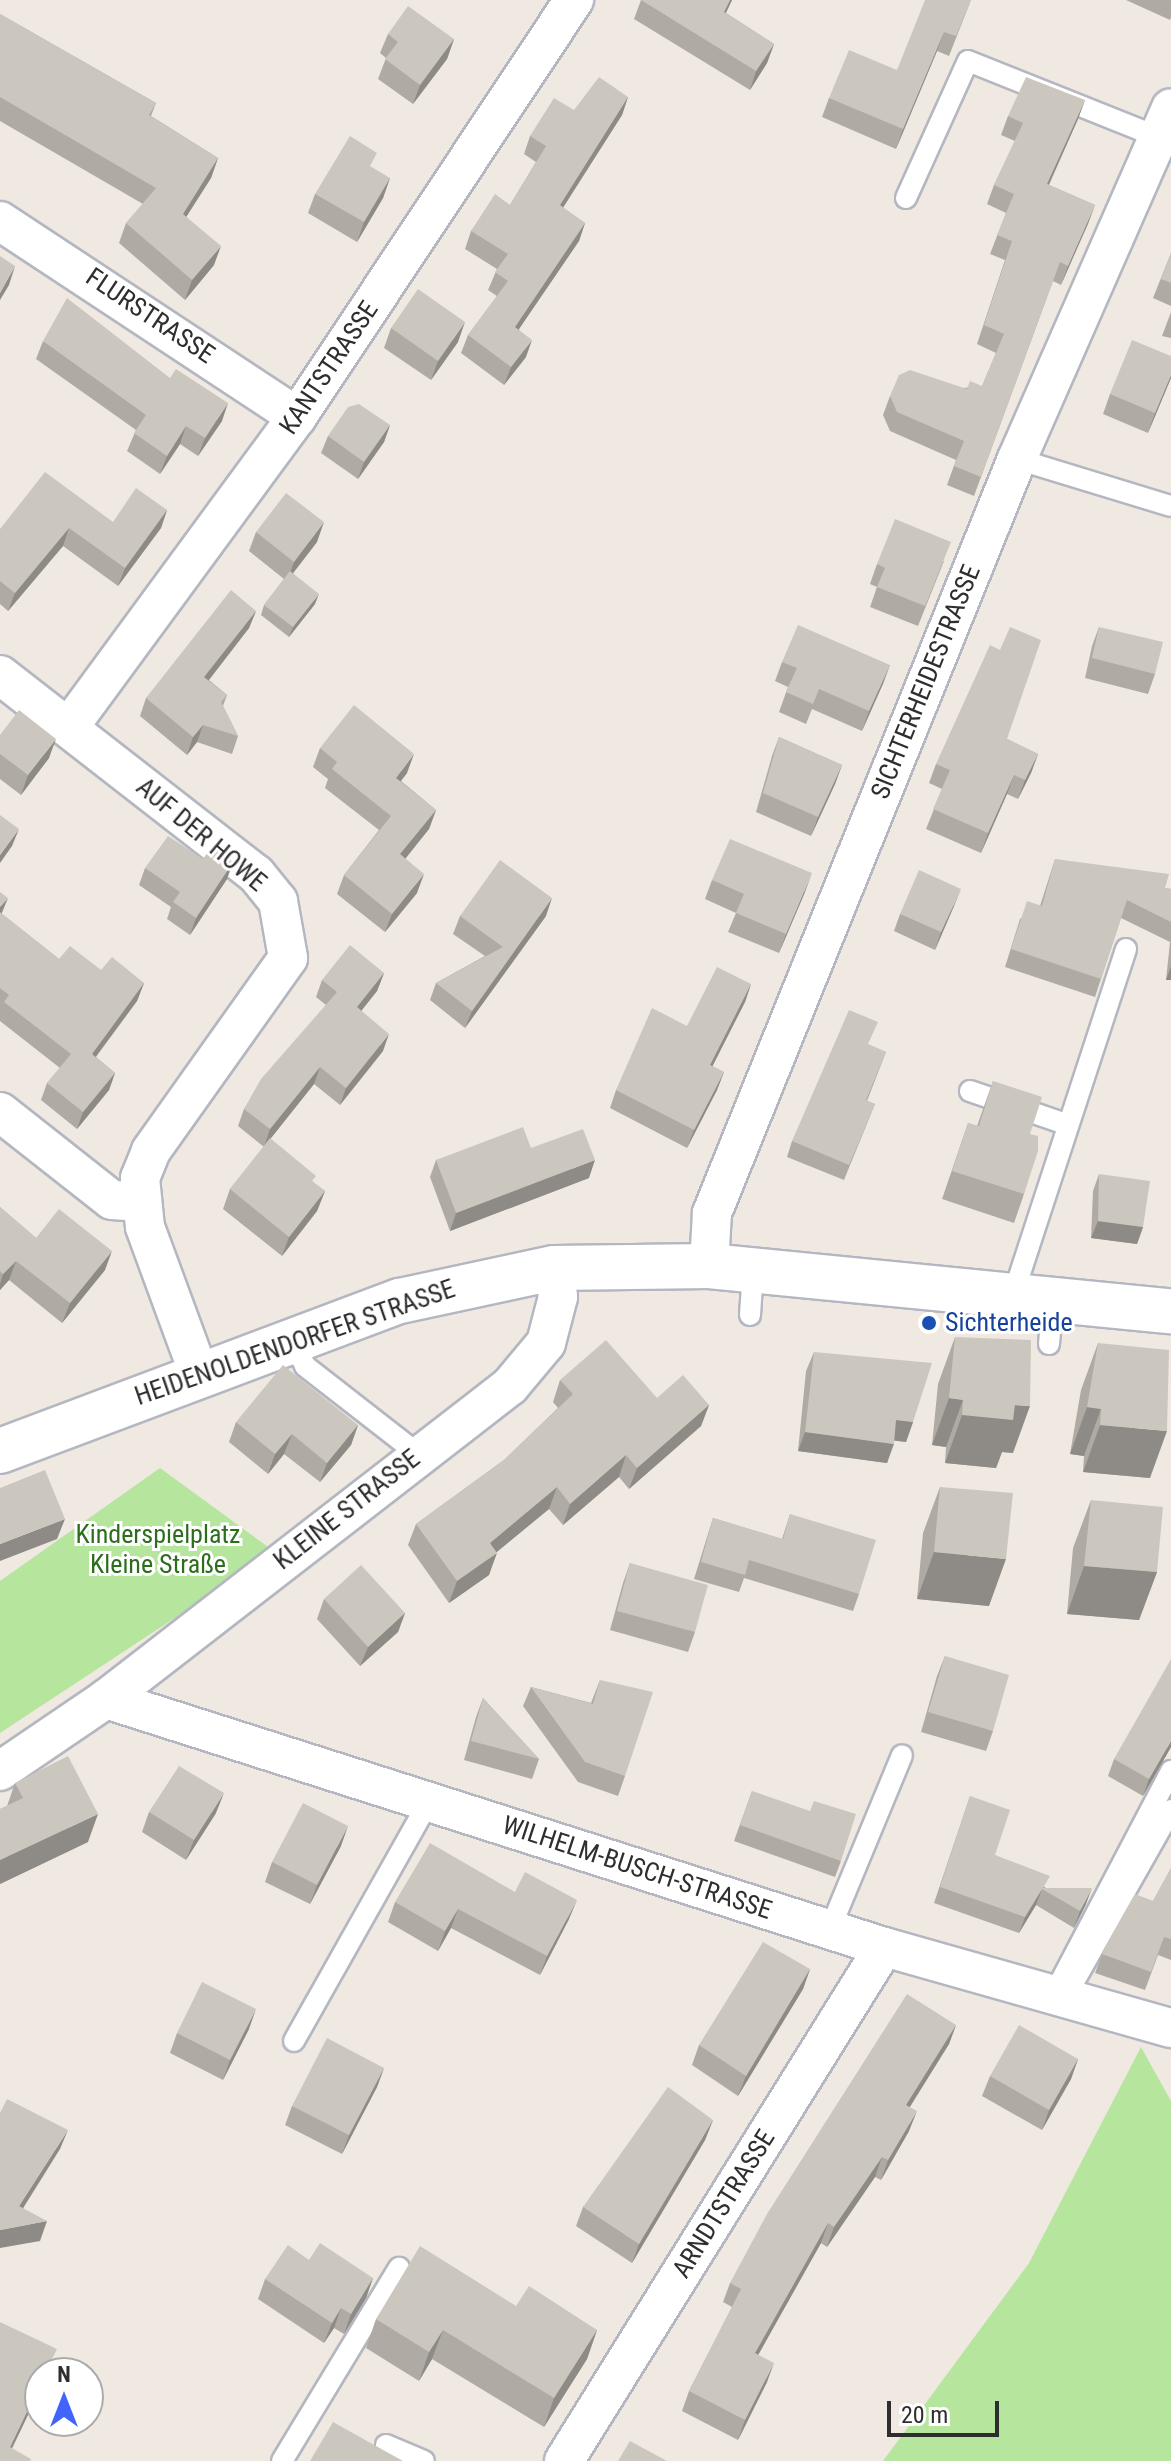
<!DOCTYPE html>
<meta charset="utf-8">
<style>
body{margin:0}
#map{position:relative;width:1171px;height:2461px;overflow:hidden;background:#efe9e1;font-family:"Roboto Condensed",sans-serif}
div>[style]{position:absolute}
.green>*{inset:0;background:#b6e59e}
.roads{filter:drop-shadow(2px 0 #b4b7c1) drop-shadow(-2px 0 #b4b7c1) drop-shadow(0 2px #b4b7c1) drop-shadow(0 -2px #b4b7c1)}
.service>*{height:20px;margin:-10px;padding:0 10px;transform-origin:10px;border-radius:10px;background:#fff}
.minor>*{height:38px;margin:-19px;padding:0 19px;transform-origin:19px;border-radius:19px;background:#fff}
.tertiary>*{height:44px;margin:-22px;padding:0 22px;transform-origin:22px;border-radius:22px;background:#fff}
.wall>*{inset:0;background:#afaba4}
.shaded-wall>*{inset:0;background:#8e8b86}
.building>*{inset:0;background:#cbc7bf}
.dots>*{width:22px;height:22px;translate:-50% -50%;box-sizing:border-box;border:4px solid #fff;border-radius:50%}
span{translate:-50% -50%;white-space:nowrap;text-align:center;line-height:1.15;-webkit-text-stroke:6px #fff;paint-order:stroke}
.street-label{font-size:26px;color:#2e2e2e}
.transit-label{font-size:26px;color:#164399}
.left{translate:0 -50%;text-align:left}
.park-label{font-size:26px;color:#2c6e1b}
.north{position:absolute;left:24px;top:2357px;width:80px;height:80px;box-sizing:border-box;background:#fff;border:2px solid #ababab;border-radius:50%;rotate:0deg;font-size:22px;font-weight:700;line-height:32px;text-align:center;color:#2e2e2e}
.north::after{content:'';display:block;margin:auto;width:28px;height:36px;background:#4264fb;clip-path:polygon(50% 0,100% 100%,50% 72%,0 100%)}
.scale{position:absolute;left:887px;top:2401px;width:112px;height:36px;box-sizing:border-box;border:4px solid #2e2e2e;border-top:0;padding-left:10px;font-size:24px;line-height:28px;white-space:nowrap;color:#2e2e2e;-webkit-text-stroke:6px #fff;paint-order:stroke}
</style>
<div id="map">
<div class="green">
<i style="clip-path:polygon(160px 1468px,275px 1552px,0 1733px,0 1581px)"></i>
<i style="clip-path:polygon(1141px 2047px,1171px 2101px,1171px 2461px,883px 2461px,1029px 2263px)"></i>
</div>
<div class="roads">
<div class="service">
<i style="left:906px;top:198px;width:150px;rotate:-65.7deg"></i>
<i style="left:968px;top:61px;width:205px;rotate:21.8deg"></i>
<i style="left:1017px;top:459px;width:161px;rotate:17deg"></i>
<i style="left:970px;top:1091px;width:102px;rotate:19deg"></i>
<i style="left:1013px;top:1295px;width:364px;rotate:-71.9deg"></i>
<i style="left:750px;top:1315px;width:45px;rotate:-86.2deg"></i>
<i style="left:292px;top:1339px;width:30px;rotate:64deg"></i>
<i style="left:305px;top:1366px;width:143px;rotate:37.9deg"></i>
<i style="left:1049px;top:1344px;width:46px;rotate:-85deg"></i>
<i style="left:830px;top:1929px;width:188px;rotate:-67.5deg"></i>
<i style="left:1072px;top:1985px;width:201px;rotate:-60.5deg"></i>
<i style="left:1054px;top:1994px;width:252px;rotate:-62.3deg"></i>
<i style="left:294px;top:2041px;width:275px;rotate:-60.6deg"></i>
<i style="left:386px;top:2445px;width:41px;rotate:22.8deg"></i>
<i style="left:282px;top:2461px;width:226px;rotate:-58.8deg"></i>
</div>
<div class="minor">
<i style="left:0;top:221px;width:356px;rotate:33.4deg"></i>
<i style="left:0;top:675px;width:324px;rotate:37.9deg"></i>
<i style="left:256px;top:874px;width:35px;rotate:51deg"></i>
<i style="left:278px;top:901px;width:58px;rotate:80deg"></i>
<i style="left:288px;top:958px;width:237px;rotate:125.4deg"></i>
<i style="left:151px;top:1151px;width:29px;rotate:112deg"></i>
<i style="left:140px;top:1178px;width:49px;rotate:84.2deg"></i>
<i style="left:145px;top:1227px;width:157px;rotate:69.8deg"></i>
<i style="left:69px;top:727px;width:385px;rotate:-53.7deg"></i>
<i style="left:297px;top:417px;width:501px;rotate:-56.41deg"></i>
<i style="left:0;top:1112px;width:142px;rotate:38.2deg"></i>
<i style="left:112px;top:1200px;width:26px;rotate:4deg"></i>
<i style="left:709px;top:1266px;width:53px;rotate:-86.8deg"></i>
<i style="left:712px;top:1213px;width:813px;rotate:-67.98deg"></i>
<i style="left:1017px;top:459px;width:383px;rotate:-66.3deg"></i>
<i style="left:106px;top:1699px;width:817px;rotate:17.68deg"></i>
<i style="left:884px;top:1947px;width:298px;rotate:15.8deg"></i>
<i style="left:0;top:1771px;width:128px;rotate:-34.2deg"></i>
<i style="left:106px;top:1699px;width:511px;rotate:-37.77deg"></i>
<i style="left:510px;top:1386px;width:56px;rotate:-50.1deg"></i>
<i style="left:546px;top:1343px;width:48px;rotate:-75.4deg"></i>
<i style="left:558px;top:1297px;width:29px;rotate:-98deg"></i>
<i style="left:564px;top:2461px;width:605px;rotate:-58.09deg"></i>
</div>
<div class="tertiary">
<i style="left:0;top:1451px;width:427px;rotate:-20.6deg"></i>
<i style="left:400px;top:1301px;width:157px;rotate:-12.1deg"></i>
<i style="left:554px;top:1268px;width:155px;rotate:-0.7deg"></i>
<i style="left:709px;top:1266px;width:464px;rotate:5.6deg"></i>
</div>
</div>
<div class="wall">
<i style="clip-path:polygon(641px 0,732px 0,726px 13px,774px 44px,767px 63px,750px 90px,634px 19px)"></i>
<i style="clip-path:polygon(971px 0,949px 56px,937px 51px,896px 149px,822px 117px,829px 98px,897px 70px)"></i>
<i style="clip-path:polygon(1126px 0,1171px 0,1171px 17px,1170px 20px)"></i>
<i style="clip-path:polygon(0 14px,156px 103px,151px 116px,218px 158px,211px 178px,186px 217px,214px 265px,185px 300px,119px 243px,126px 223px,143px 204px,0 121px)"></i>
<i style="clip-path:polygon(388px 34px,454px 39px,447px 59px,413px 104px,378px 79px,386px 58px,380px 53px)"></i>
<i style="clip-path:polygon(628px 97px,622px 115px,563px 208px,585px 223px,579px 241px,519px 329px,526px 357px,504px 385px,461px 353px,468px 335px,497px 296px,488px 290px,497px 269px,465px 249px,471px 231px,510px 205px,536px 162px,524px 154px,530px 136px,574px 110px)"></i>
<i style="clip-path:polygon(1085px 100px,1078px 119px,1049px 185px,1095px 205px,1061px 285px,1053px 281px,974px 496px,947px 485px,956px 460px,890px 431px,883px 415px,890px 396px,982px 386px,996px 353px,977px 344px,1005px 260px,990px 254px,1006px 213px,987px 204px,994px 185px,1015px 141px,1001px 135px,1008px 116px)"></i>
<i style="clip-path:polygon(390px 178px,383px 198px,357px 242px,308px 213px,315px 194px)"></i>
<i style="clip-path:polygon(1171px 253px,1171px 306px,1153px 298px)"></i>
<i style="clip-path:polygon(1171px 312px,1171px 338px,1162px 336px)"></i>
<i style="clip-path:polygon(391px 328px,458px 342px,431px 380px,384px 348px)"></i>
<i style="clip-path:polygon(43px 341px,222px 421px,198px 456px,180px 444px,160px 474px,127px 451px,136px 430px,36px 359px)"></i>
<i style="clip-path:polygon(1171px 378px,1148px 433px,1103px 414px,1110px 394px)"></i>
<i style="clip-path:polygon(390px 425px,384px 442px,358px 479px,321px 453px,328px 436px)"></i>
<i style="clip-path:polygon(167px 510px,161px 528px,118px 586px,63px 546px,8px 611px,0 604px,0 529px,113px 522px)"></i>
<i style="clip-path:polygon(256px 532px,317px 542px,293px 573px,315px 604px,289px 637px,261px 615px,264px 605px,284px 579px,249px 551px)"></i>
<i style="clip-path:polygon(944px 561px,918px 626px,870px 607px,877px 587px,870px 584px,877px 564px)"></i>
<i style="clip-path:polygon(256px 611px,249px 628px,209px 680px,227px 695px,223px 706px,238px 736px,232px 754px,197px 742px,187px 755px,140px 716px,146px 698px)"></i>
<i style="clip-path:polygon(1099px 627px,1155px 674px,1148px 694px,1085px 678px,1092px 646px)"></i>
<i style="clip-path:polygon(782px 662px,890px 665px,862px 731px,812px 709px,806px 724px,779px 712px,788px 687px,775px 681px)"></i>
<i style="clip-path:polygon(0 735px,49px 758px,21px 795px,0 779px)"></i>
<i style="clip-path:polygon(779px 737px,842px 765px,835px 784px,811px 836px,756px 812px,772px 756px)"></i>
<i style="clip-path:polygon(1007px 739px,1038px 754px,1031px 773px,1018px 799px,1007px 794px,981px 853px,926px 829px,942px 789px,929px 783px,936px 764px)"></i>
<i style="clip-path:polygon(320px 748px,407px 773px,401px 781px,436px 810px,429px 829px,405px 858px,417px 893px,385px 932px,337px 894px,344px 875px,379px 830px,325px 788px,328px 779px,313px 767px)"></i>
<i style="clip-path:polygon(1055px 859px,1165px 888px,1171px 889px,1171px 980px,1166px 980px,1170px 942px,1121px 918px,1095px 997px,1005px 967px,1020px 919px,1040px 906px)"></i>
<i style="clip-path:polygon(233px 862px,227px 879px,190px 935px,167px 919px,171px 907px,139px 885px,145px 868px)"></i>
<i style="clip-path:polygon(712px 880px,805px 892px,779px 953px,728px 932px,736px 913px,705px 899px)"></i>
<i style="clip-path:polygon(0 892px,2px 914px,59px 959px,144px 983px,137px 1001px,96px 1057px,115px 1073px,109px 1090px,77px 1129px,41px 1100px,47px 1083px,60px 1068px,0 1021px)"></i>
<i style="clip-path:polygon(954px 906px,935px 950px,894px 931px,900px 914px)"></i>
<i style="clip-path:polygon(460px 916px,546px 916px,465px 1028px,430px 1000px,436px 983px,485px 956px,453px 934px)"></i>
<i style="clip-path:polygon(384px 973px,377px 991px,361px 1011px,383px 1051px,340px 1105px,314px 1084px,270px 1139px,314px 1183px,325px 1191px,317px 1211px,282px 1256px,223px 1209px,230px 1189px,264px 1147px,238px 1126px,244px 1109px,326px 1005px,316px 997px,322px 980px)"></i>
<i style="clip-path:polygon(751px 984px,745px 1002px,712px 1066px,724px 1072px,717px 1090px,687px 1148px,610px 1108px,616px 1090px,687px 1026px)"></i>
<i style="clip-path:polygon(869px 1045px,886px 1052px,867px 1101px,875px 1104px,844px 1180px,787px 1157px,792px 1141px)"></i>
<i style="clip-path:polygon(993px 1081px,1030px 1134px,1024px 1194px,1014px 1223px,942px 1199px,968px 1123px,977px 1126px)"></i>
<i style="clip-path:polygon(531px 1148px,589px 1178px,450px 1231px,430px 1177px,436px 1160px)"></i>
<i style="clip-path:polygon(1099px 1174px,1143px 1227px,1137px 1244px,1091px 1238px,1093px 1191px)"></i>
<i style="clip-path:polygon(0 1207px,36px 1238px,105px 1270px,62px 1323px,9px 1280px,0 1290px)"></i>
<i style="clip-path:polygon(955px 1337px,1013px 1453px,1002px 1452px,996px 1468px,945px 1463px,946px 1447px,932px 1445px,938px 1384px)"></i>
<i style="clip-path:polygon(1098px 1343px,1150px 1478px,1083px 1472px,1084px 1456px,1070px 1454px,1081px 1390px)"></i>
<i style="clip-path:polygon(814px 1352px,913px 1422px,906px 1442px,894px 1440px,887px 1463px,798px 1451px,806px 1371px)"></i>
<i style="clip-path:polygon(560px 1380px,657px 1398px,709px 1405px,701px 1426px,629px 1489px,619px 1477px,563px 1525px,549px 1509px,496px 1552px,489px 1575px,449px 1603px,408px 1545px,416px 1524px,504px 1460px,558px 1408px,553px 1402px)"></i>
<i style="clip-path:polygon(236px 1422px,358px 1425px,351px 1445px,320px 1482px,284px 1454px,268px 1474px,229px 1442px)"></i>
<i style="clip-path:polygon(940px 1487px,989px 1606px,917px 1599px,923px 1533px)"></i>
<i style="clip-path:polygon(1091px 1500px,1157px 1572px,1139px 1620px,1067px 1614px,1073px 1548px)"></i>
<i style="clip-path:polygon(790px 1514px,859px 1594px,853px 1611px,744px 1578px,739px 1592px,694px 1579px,713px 1518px,782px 1539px)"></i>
<i style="clip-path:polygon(630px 1563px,695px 1632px,688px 1652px,610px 1630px,623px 1583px)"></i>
<i style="clip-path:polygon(324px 1599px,405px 1613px,398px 1632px,360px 1666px,317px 1619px)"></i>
<i style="clip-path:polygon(945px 1656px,993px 1731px,986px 1751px,921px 1732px,937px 1676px)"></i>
<i style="clip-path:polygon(600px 1680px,625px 1776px,618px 1796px,578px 1782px,523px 1706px,531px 1687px,591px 1703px)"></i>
<i style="clip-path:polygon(483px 1698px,539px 1759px,532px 1779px,464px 1760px,476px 1717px)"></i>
<i style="clip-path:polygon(1171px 1747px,1143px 1796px,1108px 1776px,1114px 1759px)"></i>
<i style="clip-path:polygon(15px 1783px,88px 1842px,0 1884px,0 1809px,7px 1806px)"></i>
<i style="clip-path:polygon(752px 1791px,841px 1861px,835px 1877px,734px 1841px)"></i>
<i style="clip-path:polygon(970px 1796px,995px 1855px,1046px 1888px,1086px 1904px,1074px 1928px,1036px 1905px,1019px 1933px,934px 1903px)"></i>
<i style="clip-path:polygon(149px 1812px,216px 1813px,186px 1860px,142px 1832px)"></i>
<i style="clip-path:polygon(341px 1846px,310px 1904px,265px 1882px,272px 1862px)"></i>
<i style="clip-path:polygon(1171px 1868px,1171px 1960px,1158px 1955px,1145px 1990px,1095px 1973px,1105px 1947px,1153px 1901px)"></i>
<i style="clip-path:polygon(515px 1892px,569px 1919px,540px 1975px,451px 1928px,438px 1951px,388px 1922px,395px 1902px)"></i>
<i style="clip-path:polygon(810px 1969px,803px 1989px,738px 2096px,692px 2065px,699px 2045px)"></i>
<i style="clip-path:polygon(956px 2025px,949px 2044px,910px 2107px,909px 2131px,881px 2180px,875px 2177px,827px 2247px,821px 2243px,758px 2355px,767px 2382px,738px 2440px,682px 2411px,689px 2391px,732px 2307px,723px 2302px,730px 2283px)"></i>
<i style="clip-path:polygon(249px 2029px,223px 2080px,170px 2053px,177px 2033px)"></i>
<i style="clip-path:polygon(1078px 2059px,1071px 2079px,1042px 2130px,982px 2096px,990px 2076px)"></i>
<i style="clip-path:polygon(384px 2068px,377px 2087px,342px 2154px,285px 2125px,292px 2106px)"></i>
<i style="clip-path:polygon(713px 2120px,705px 2140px,632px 2263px,576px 2226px,583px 2207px)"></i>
<i style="clip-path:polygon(309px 2260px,373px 2278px,366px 2298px,344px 2334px,334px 2328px,324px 2343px,258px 2299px,265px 2279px)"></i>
<i style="clip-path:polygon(516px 2306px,597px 2330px,587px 2359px,544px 2427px,432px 2359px,419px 2381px,366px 2348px,376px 2319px)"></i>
</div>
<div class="shaded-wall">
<i style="clip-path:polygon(730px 0,732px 0,717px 31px,724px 12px)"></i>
<i style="clip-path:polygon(944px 32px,937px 51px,896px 149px,903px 129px)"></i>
<i style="clip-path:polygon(454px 39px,447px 59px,413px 104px,420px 85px)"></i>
<i style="clip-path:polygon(774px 44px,767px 63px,750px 90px,756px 71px)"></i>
<i style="clip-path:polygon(628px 97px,622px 115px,553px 223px,560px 205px)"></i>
<i style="clip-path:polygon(1085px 100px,1078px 119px,1040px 204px,1047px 184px)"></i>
<i style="clip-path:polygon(218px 158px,211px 178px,176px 233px,183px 214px)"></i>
<i style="clip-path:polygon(390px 178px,383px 198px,357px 242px,364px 222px)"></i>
<i style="clip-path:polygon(1095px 205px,1088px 224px,1061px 285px,1068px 266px)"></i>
<i style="clip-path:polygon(585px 223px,579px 241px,508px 345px,515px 327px)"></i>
<i style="clip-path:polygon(221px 246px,214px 265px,185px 300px,192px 280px)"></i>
<i style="clip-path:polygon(15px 266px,9px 285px,0 300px,0 293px)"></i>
<i style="clip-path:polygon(465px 322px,458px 342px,431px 380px,438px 361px)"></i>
<i style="clip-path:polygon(532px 340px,526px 357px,504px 385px,511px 367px)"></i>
<i style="clip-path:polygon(1171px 375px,1171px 378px,1148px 433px,1155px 413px)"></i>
<i style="clip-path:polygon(228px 403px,222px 421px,198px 456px,205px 438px)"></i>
<i style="clip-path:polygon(390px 425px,384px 442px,358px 479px,364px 462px)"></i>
<i style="clip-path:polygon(186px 426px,180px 444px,160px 474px,167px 456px)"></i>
<i style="clip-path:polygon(167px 510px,161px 528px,118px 586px,125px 568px)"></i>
<i style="clip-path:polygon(324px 522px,317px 542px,287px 581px,294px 562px)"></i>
<i style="clip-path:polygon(69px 528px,63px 546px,8px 611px,15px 593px)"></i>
<i style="clip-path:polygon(319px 594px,315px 604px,289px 637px,293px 627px)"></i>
<i style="clip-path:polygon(256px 611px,249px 628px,198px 694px,204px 677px)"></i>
<i style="clip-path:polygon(890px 665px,883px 684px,862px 731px,869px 711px)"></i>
<i style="clip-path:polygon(203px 725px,197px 742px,187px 755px,193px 737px)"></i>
<i style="clip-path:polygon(56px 739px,49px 758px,21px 795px,28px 775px)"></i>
<i style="clip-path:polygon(414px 754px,407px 773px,389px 796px,396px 778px)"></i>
<i style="clip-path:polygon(1038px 754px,1031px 773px,1018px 799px,1025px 780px)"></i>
<i style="clip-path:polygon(842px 765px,835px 784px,811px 836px,818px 817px)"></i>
<i style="clip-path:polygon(1014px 775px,1007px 794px,981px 853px,988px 833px)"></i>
<i style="clip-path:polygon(436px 810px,429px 829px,394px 873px,400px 854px)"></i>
<i style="clip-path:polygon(19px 829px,12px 846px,0 863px,0 855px)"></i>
<i style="clip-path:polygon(233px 862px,227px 879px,190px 935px,196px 918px)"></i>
<i style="clip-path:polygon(812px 873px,805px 892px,779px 953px,786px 934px)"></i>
<i style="clip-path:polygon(424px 874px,417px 893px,385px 932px,392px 914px)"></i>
<i style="clip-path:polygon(961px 889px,954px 906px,935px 950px,941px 932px)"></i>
<i style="clip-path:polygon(8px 898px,1px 915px,0 917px,0 907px)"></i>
<i style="clip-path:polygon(552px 898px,546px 916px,465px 1028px,472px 1011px)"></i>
<i style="clip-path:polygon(1171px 966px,1171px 980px,1166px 980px)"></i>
<i style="clip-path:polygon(384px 973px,377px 991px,350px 1025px,357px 1007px)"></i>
<i style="clip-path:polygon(144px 983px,137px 1001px,85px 1071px,92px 1054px)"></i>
<i style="clip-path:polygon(751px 984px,745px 1002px,704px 1083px,710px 1065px)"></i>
<i style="clip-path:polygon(389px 1034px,383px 1051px,340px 1105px,346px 1088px)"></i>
<i style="clip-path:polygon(320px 1067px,314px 1084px,264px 1147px,270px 1129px)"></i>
<i style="clip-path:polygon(724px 1072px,717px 1090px,687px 1148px,694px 1130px)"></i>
<i style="clip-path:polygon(115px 1073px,109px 1090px,77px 1129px,83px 1112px)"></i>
<i style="clip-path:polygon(595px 1160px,589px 1178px,450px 1231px,456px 1213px)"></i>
<i style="clip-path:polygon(325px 1191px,317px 1211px,282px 1256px,289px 1237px)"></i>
<i style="clip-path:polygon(1098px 1221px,1143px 1227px,1137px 1244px,1091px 1238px)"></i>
<i style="clip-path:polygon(112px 1251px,105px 1270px,62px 1323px,70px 1303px)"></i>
<i style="clip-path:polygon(16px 1261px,9px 1280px,0 1290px,0 1284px,3px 1274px)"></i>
<i style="clip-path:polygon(949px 1398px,963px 1400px,946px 1447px,932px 1445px)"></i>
<i style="clip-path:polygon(709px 1405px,701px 1426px,629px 1489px,637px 1468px)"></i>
<i style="clip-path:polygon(1015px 1405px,1030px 1406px,1013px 1453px,1002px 1452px,996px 1468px,945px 1463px,962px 1415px)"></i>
<i style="clip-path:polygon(1087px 1407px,1101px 1409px,1084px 1456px,1070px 1454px)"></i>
<i style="clip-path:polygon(896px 1420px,913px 1422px,906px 1442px,889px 1440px)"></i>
<i style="clip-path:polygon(358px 1425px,351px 1445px,320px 1482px,327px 1463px)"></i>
<i style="clip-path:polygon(1100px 1425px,1167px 1431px,1150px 1478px,1083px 1472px)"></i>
<i style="clip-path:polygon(805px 1432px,894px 1444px,887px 1463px,798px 1451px)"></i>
<i style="clip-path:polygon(292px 1434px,284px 1454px,268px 1474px,275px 1454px)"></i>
<i style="clip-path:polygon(626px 1455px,619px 1477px,563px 1525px,570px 1504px)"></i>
<i style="clip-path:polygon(557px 1487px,549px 1509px,486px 1561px,497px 1553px,489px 1575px,449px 1603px,457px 1581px,490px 1543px)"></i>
<i style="clip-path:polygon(65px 1519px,57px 1539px,0 1561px,0 1544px)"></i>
<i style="clip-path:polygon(934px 1552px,1006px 1559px,989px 1606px,917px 1599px)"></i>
<i style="clip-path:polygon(1084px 1566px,1157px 1572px,1139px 1620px,1067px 1614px)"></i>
<i style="clip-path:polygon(405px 1613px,398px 1632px,360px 1666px,368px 1647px)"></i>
<i style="clip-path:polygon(1171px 1741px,1171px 1747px,1143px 1796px,1149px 1779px)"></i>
<i style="clip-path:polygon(224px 1793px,216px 1813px,186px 1860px,194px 1840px)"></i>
<i style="clip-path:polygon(98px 1814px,88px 1842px,0 1884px,0 1860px)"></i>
<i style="clip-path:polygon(348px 1826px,341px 1846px,310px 1904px,317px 1885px)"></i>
<i style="clip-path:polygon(1092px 1888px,1086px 1904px,1074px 1928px,1080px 1911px)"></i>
<i style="clip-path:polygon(1042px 1889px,1036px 1905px,1019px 1933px,1025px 1917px)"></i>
<i style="clip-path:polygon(577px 1900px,569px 1919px,540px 1975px,547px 1956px)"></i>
<i style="clip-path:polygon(458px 1909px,451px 1928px,438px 1951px,445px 1931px)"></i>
<i style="clip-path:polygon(810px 1969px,803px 1989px,738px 2096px,746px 2076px)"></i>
<i style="clip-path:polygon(256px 2009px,249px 2029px,223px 2080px,230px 2060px)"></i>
<i style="clip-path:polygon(956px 2025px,949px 2044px,899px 2124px,906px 2105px)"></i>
<i style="clip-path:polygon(1078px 2059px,1071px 2079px,1042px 2130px,1049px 2110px)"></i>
<i style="clip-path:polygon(384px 2068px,377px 2087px,342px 2154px,349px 2135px)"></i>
<i style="clip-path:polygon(917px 2111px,909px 2131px,881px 2180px,888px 2160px)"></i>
<i style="clip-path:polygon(713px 2120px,705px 2140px,632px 2263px,639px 2244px)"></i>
<i style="clip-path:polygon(68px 2130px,60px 2149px,12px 2226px,19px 2206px)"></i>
<i style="clip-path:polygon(882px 2157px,875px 2177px,827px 2247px,834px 2227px)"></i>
<i style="clip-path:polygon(47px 2221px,40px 2241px,0 2248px,0 2230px)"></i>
<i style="clip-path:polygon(828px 2223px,821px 2243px,748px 2373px,755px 2353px)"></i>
<i style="clip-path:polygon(373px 2278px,366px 2298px,344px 2334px,351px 2314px)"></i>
<i style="clip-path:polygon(341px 2308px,334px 2328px,324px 2343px,332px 2323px)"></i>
<i style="clip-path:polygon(443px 2330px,432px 2359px,419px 2381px,429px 2352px)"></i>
<i style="clip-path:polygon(597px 2330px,587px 2359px,544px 2427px,554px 2398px)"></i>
<i style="clip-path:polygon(774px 2363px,767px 2382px,738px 2440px,745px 2420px)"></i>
<i style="clip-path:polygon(40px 2384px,40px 2390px,6px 2461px,10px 2447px)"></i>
</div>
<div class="building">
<i style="clip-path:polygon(641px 0,730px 0,724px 12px,774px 44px,756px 71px)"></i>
<i style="clip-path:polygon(925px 0,971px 0,956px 36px,944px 32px,903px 129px,829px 98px,849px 50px,897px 70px)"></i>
<i style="clip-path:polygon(408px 6px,454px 39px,420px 85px,385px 59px,398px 42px,388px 34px)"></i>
<i style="clip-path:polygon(0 14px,156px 103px,149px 115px,218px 158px,183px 214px,221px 246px,192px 280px,126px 223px,156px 188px,0 97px)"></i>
<i style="clip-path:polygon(599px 77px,628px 97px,560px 205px,585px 223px,515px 327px,532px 340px,511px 367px,468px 335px,508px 281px,495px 272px,508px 254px,471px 231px,495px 194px,510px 205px,546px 146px,530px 136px,554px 98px,574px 110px)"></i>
<i style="clip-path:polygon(1026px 77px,1085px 100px,1047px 184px,1095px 205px,1068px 266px,1060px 262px,981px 477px,954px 466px,964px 441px,897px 412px,890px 396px,899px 375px,910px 370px,967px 389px,970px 381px,982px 386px,1004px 334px,1022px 342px,984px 325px,1012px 241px,997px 235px,1014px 194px,994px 185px,1023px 123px,1008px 116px)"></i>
<i style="clip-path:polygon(350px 136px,377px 153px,370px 166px,390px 178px,364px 222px,315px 194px)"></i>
<i style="clip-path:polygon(1171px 253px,1171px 283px,1161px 279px)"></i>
<i style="clip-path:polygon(0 256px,15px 266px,0 293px)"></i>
<i style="clip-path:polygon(418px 289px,465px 322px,438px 361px,391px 328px)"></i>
<i style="clip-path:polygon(67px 298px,170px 378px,176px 369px,228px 403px,205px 438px,186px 426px,167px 456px,134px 433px,146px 415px,43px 341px)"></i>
<i style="clip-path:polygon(1132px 340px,1171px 356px,1171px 375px,1155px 413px,1110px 394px)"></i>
<i style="clip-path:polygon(359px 404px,390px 425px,364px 462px,328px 436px,348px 407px)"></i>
<i style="clip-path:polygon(45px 472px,113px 522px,136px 488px,167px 510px,125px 568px,69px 528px,15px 593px,0 581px,0 529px)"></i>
<i style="clip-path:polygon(286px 493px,324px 522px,294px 562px,256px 532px)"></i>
<i style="clip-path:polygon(895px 519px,951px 542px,925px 606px,877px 587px,885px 568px,877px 564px)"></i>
<i style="clip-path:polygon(290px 571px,319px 594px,293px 627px,264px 605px)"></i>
<i style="clip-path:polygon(231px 590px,256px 611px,204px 677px,227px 695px,221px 702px,238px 736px,203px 725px,193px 737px,146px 698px)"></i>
<i style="clip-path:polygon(798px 625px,890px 665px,869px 711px,819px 689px,813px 704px,786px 692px,797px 668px,782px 662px)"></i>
<i style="clip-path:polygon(1010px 627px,1041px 640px,1007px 739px,1038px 754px,1025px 780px,1014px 775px,988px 833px,933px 809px,950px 770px,936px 764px,990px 645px,1000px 650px)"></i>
<i style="clip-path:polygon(1099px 627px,1163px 642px,1155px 674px,1092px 658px)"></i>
<i style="clip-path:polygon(354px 705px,414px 754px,396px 778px,436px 810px,400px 854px,424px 874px,392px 914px,344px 875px,391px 816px,332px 769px,337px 762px,320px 748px)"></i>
<i style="clip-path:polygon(19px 710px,56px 739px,28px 775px,0 754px,0 735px)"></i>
<i style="clip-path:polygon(779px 737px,842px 765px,818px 817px,763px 793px)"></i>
<i style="clip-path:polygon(0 815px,19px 829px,0 855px)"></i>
<i style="clip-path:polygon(168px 836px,203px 859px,212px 846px,233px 862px,196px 918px,173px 902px,180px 892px,145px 868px)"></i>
<i style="clip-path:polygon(730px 839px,812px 873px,786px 934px,736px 913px,744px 894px,712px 880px)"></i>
<i style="clip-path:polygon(1055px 859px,1169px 874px,1165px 888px,1171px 889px,1171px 922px,1127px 900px,1101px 979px,1011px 949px,1027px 901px,1042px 906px)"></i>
<i style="clip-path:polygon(500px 860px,552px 898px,472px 1011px,436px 983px,503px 947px,460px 916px)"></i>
<i style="clip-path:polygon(919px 870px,961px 889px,941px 932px,900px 914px)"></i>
<i style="clip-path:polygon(0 892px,8px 898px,0 907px)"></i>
<i style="clip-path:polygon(0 912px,59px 959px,70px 946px,101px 970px,112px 957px,144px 983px,92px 1054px,115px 1073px,83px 1112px,47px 1083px,71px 1054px,4px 1002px,9px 995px,0 988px)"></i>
<i style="clip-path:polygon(350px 945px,384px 973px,357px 1007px,389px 1034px,346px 1088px,320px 1067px,270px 1129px,244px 1109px,261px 1079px,337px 992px,322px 980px)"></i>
<i style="clip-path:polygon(717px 967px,751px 984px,710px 1065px,724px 1072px,694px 1130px,616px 1090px,652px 1008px,687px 1026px)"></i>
<i style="clip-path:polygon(849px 1010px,878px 1022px,868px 1044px,886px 1052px,866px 1100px,875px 1104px,849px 1165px,792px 1141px)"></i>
<i style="clip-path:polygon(993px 1081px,1042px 1097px,1030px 1134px,1038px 1136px,1038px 1151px,1024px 1194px,952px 1171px,968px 1123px,979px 1126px)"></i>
<i style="clip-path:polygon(523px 1127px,531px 1148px,583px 1129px,595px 1160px,456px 1213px,436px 1160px)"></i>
<i style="clip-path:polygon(270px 1138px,316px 1176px,312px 1181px,325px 1191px,289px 1237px,230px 1189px)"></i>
<i style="clip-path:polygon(1099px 1174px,1150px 1181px,1143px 1227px,1098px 1221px)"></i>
<i style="clip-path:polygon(0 1207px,36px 1238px,59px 1209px,112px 1251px,70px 1303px,16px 1261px,3px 1274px,0 1271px)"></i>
<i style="clip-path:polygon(955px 1337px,1031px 1340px,1030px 1406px,1015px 1405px,1013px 1420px,962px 1415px,963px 1400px,949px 1398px)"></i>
<i style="clip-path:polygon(606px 1340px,657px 1398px,683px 1375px,709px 1405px,637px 1468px,626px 1455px,570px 1504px,557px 1487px,490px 1543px,497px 1553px,457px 1581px,416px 1524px,504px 1460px,573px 1394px,560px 1380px)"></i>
<i style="clip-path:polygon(1098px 1343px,1169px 1350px,1167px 1431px,1100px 1425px,1101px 1409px,1087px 1407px)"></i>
<i style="clip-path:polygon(814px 1352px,932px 1363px,913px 1422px,896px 1420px,894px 1444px,805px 1432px)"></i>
<i style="clip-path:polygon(283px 1365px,358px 1425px,327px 1463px,292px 1434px,275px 1454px,236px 1422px)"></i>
<i style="clip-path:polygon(45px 1470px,65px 1519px,0 1544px,0 1488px)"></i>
<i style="clip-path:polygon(940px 1487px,1013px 1493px,1006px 1559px,934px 1552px)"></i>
<i style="clip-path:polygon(1091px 1500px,1163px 1507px,1157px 1572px,1084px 1566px)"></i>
<i style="clip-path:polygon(790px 1514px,876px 1540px,859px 1594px,749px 1560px,745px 1575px,701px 1562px,713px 1518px,783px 1539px)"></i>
<i style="clip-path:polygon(630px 1563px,708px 1585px,695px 1632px,617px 1611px)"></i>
<i style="clip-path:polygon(361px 1565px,405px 1613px,368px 1647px,324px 1599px)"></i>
<i style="clip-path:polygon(945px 1656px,1009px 1675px,993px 1731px,928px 1712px)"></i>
<i style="clip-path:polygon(1171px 1659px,1171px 1741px,1149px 1779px,1114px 1759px)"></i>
<i style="clip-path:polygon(600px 1680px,653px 1692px,625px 1776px,585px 1762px,531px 1687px,593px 1704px)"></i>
<i style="clip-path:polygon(483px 1698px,539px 1759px,471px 1741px)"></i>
<i style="clip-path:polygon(68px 1756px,98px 1814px,0 1860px,0 1809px,23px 1798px,15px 1783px)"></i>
<i style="clip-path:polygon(179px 1766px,224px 1793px,194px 1840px,149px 1812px)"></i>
<i style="clip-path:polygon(752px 1791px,810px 1811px,814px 1801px,856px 1814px,841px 1861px,740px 1825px)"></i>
<i style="clip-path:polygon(970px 1796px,1010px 1810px,995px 1855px,1050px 1876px,1043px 1888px,1092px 1888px,1080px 1911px,1042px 1889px,1025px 1917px,940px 1887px)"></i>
<i style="clip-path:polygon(303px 1803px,348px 1826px,317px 1885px,272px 1862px)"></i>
<i style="clip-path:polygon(430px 1843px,515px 1892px,525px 1872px,577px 1900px,547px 1956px,458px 1909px,445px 1931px,395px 1902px)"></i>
<i style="clip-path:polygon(1171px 1868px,1171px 1939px,1164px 1937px,1151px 1972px,1102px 1954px,1105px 1947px,1135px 1894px,1153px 1901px)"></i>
<i style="clip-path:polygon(763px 1942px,810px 1969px,746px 2076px,699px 2045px)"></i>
<i style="clip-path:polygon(202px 1982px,256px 2009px,230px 2060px,177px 2033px)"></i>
<i style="clip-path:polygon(907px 1994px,956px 2025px,906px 2105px,917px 2111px,888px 2160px,882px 2157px,834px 2227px,828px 2223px,755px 2353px,774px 2363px,745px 2420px,689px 2391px,741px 2289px,730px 2283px,767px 2214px)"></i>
<i style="clip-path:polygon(1019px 2025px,1078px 2059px,1049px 2110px,990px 2076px)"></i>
<i style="clip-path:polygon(327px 2038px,384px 2068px,349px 2135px,292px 2106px)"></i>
<i style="clip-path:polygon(668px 2087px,713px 2120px,639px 2244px,583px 2207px)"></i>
<i style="clip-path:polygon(7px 2099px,68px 2130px,19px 2206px,47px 2221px,0 2230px,0 2113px)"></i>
<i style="clip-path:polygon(320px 2243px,373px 2278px,351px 2314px,341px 2308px,332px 2323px,265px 2279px,288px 2245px,309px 2260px)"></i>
<i style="clip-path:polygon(420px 2246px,516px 2306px,529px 2286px,597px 2330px,554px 2398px,443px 2330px,429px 2352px,376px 2319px)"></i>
<i style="clip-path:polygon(0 2322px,57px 2349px,45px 2373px,40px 2373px,40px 2384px,10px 2447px,31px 2459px,30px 2461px,0 2461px)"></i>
<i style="clip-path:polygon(333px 2422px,403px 2461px,310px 2461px)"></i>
<i style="clip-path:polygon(630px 2441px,667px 2461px,618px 2461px)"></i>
</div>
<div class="dots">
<i style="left:929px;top:1323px;background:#1a4fb4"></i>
</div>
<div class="street-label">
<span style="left:150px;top:316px;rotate:34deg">FLURSTRASSE</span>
<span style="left:329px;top:368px;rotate:-56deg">KANTSTRASSE</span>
<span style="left:926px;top:682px;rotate:-68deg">SICHTERHEIDESTRASSE</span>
<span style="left:201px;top:835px;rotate:40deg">AUF DER HOWE</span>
<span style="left:295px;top:1343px;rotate:-19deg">HEIDENOLDENDORFER STRASSE</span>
<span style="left:347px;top:1510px;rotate:-38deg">KLEINE STRASSE</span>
<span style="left:637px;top:1868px;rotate:18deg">WILHELM-BUSCH-STRASSE</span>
<span style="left:724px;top:2204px;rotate:-58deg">ARNDTSTRASSE</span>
</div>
<div class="transit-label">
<span class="left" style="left:945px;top:1323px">Sichterheide</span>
</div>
<div class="park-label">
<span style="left:158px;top:1550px">Kinderspielplatz<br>Kleine Straße</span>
</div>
<div class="north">N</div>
<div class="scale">20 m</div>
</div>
